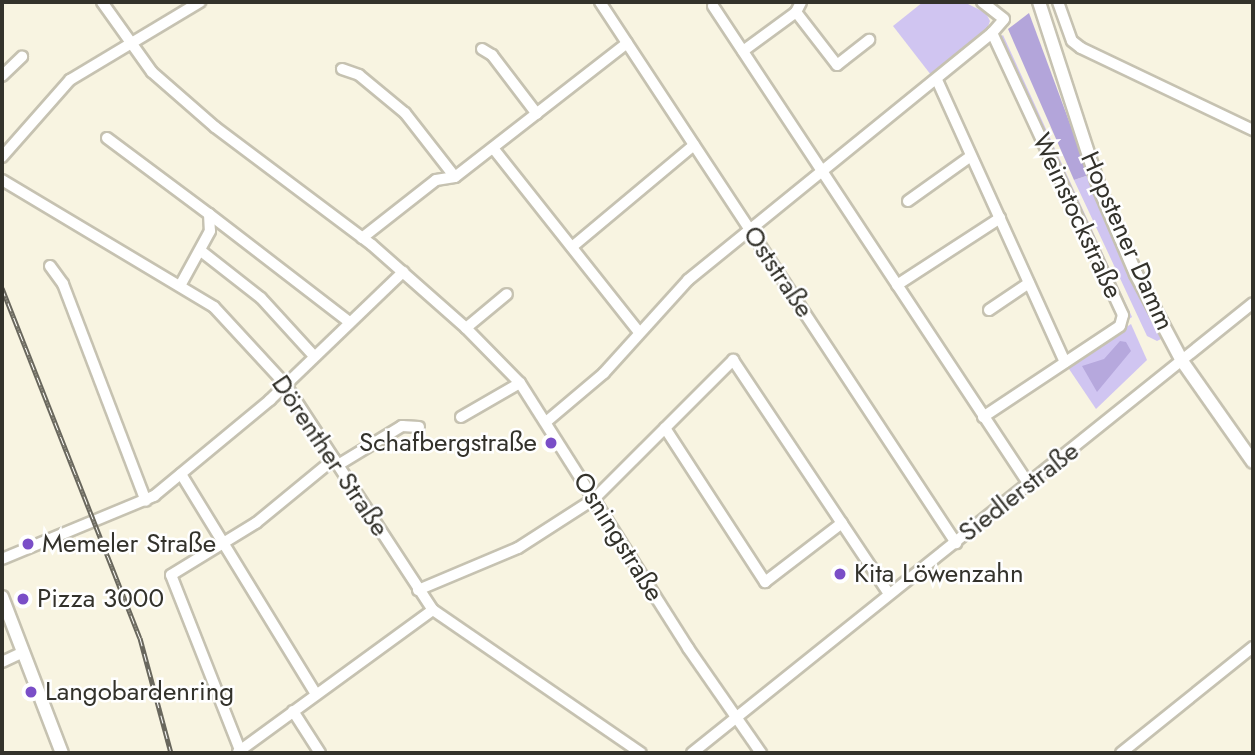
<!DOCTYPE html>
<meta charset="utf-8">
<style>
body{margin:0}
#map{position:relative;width:1255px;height:755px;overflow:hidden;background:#f8f4e1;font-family:Jost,sans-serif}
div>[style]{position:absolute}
.green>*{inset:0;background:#d0c5f1}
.forest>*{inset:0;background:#b3a5da}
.water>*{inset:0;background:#b6a8dd}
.roads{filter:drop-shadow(2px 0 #c6c2b1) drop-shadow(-2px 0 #c6c2b1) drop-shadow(0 2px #c6c2b1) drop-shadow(0 -2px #c6c2b1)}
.minor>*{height:10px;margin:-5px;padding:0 5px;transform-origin:5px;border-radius:5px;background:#fff}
.major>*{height:12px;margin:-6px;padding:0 6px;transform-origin:6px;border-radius:6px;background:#fff}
.rail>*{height:5px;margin-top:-2.5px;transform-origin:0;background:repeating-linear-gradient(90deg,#fff 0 8px,#69675d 0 16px);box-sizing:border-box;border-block:2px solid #69675d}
.dots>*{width:19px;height:19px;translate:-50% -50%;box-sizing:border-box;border:4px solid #fff;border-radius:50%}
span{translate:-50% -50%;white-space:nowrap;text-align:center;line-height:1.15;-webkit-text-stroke:5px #fff;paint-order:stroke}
.street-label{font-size:26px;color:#33322b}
.poi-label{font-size:26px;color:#33322b}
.right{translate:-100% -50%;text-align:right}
.left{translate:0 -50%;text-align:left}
.frame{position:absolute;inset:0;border:4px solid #33322b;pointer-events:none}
</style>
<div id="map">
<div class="green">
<i style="clip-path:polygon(923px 2px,964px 2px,986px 13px,990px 21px,986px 32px,931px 75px,893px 26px)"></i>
<i style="clip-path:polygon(1003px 35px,1132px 317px,1129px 319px,1000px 37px)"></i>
<i style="clip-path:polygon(1089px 175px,1118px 252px,1161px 339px,1157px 341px,1147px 336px,1074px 180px)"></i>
<i style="clip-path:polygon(1131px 324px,1147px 360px,1096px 409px,1067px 366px)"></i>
</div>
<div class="forest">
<i style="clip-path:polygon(1029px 13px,1089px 175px,1074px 180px,1008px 29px)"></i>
</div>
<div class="water">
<i style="clip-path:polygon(1120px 341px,1126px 342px,1131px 351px,1097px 392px,1082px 366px,1104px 359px)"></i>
</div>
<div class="roads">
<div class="minor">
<i style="left:102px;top:2px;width:86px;rotate:54.5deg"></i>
<i style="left:152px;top:72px;width:84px;rotate:41.1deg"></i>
<i style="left:215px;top:127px;width:196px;rotate:36.9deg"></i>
<i style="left:372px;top:245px;width:125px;rotate:41.4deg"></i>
<i style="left:466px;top:328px;width:77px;rotate:45.5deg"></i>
<i style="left:520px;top:383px;width:314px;rotate:57.6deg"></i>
<i style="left:688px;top:648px;width:128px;rotate:55.2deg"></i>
<i style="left:600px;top:2px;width:648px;rotate:56.65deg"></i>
<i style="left:1058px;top:2px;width:41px;rotate:70.3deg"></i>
<i style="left:1072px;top:41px;width:11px;rotate:38deg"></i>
<i style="left:1081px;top:48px;width:191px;rotate:25.5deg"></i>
<i style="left:713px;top:6px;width:572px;rotate:56.56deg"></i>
<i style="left:796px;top:12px;width:67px;rotate:52.3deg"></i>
<i style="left:837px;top:65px;width:41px;rotate:-38deg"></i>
<i style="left:482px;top:49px;width:12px;rotate:31deg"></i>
<i style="left:492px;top:55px;width:74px;rotate:52.7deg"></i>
<i style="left:743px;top:51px;width:66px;rotate:-36.3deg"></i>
<i style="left:796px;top:12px;width:11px;rotate:-63deg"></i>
<i style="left:342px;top:69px;width:18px;rotate:19deg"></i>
<i style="left:359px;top:75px;width:60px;rotate:39.6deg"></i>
<i style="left:405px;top:113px;width:81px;rotate:52deg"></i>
<i style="left:2px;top:76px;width:28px;rotate:-44deg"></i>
<i style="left:937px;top:80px;width:310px;rotate:65.6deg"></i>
<i style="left:107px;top:138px;width:127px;rotate:36.7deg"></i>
<i style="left:209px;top:214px;width:17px;rotate:87deg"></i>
<i style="left:210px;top:231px;width:60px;rotate:118.7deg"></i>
<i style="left:493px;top:148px;width:235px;rotate:51.6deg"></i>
<i style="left:2px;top:157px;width:103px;rotate:-48.6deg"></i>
<i style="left:70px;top:80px;width:152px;rotate:-31deg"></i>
<i style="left:2px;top:180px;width:247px;rotate:30.9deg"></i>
<i style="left:214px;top:307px;width:105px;rotate:47.3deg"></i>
<i style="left:285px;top:384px;width:270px;rotate:56.8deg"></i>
<i style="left:433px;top:610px;width:252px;rotate:34.5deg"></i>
<i style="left:908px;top:201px;width:77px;rotate:-35.5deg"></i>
<i style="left:209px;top:214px;width:175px;rotate:37.6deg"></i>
<i style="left:362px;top:238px;width:94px;rotate:-38.1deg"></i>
<i style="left:436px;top:180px;width:19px;rotate:-9deg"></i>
<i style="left:455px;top:177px;width:218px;rotate:-37.9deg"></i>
<i style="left:572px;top:247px;width:159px;rotate:-39.9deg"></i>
<i style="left:201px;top:251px;width:76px;rotate:38.1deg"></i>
<i style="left:261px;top:298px;width:77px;rotate:47.6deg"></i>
<i style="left:50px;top:266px;width:22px;rotate:54deg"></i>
<i style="left:63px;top:284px;width:232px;rotate:69.1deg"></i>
<i style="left:897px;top:285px;width:123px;rotate:-33deg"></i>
<i style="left:989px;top:310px;width:48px;rotate:-34deg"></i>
<i style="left:466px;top:328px;width:53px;rotate:-39.7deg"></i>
<i style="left:461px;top:417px;width:68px;rotate:-30deg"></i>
<i style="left:983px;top:417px;width:164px;rotate:-33.6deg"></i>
<i style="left:1120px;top:326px;width:11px;rotate:-75deg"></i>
<i style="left:1123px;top:315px;width:311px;rotate:-114.9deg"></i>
<i style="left:546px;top:422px;width:76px;rotate:-40.2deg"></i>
<i style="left:604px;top:373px;width:125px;rotate:-47.9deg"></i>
<i style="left:688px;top:280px;width:392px;rotate:-39.1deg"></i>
<i style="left:992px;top:33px;width:18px;rotate:-49deg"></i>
<i style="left:1004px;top:19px;width:28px;rotate:-142deg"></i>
<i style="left:665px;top:428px;width:184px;rotate:57deg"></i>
<i style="left:765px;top:582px;width:97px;rotate:-37.5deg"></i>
<i style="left:338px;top:465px;width:75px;rotate:-31.4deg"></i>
<i style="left:402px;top:426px;width:17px;rotate:3deg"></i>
<i style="left:181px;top:474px;width:258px;rotate:58.5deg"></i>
<i style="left:2px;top:559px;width:165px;rotate:-22.5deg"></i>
<i style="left:154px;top:496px;width:151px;rotate:-39.6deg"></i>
<i style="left:270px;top:400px;width:185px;rotate:-43.9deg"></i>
<i style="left:418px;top:590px;width:108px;rotate:-22.8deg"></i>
<i style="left:518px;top:548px;width:90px;rotate:-32.8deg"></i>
<i style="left:594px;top:499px;width:197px;rotate:-45deg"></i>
<i style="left:733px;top:360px;width:281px;rotate:56.3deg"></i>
<i style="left:2px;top:662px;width:23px;rotate:-25deg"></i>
<i style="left:293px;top:711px;width:50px;rotate:57.3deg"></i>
<i style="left:240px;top:750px;width:188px;rotate:-111.5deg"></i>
<i style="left:171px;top:575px;width:100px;rotate:-31.5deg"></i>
<i style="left:256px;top:523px;width:101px;rotate:-39.4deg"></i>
<i style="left:238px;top:752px;width:241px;rotate:-36.1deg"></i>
<i style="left:692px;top:753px;width:719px;rotate:-38.73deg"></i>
<i style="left:1121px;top:753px;width:169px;rotate:-38.8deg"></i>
</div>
<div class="major">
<i style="left:1039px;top:2px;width:198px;rotate:72deg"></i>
<i style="left:1100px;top:190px;width:91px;rotate:66.8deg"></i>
<i style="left:1136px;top:274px;width:98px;rotate:62.1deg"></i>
<i style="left:1182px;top:361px;width:123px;rotate:54.9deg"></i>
<i style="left:2px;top:597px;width:167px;rotate:69deg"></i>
</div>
</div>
<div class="rail">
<i style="left:2px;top:288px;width:376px;rotate:68.5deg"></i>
<i style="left:140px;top:638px;width:119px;rotate:74.9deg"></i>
</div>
<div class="dots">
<i style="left:551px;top:443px;background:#7a4ec7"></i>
<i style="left:28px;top:544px;background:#7a4ec7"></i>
<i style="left:840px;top:574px;background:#7a4ec7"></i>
<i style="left:23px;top:599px;background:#7a4ec7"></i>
<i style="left:31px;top:692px;background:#7a4ec7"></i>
</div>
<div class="street-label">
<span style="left:1077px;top:216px;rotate:65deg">Weinstockstraße</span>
<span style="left:1127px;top:241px;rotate:66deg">Hopstener Damm</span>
<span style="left:778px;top:272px;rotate:56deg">Oststraße</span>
<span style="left:330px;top:456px;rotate:56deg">Dörenther Straße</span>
<span style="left:1019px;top:492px;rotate:-38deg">Siedlerstraße</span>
<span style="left:618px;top:537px;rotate:58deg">Osningstraße</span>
</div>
<div class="poi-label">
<span class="right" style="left:537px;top:443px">Schafbergstraße</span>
<span class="left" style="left:42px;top:544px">Memeler Straße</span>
<span class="left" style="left:854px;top:574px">Kita Löwenzahn</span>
<span class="left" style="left:37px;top:599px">Pizza 3000</span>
<span class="left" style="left:45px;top:692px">Langobardenring</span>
</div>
<div class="frame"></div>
</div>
